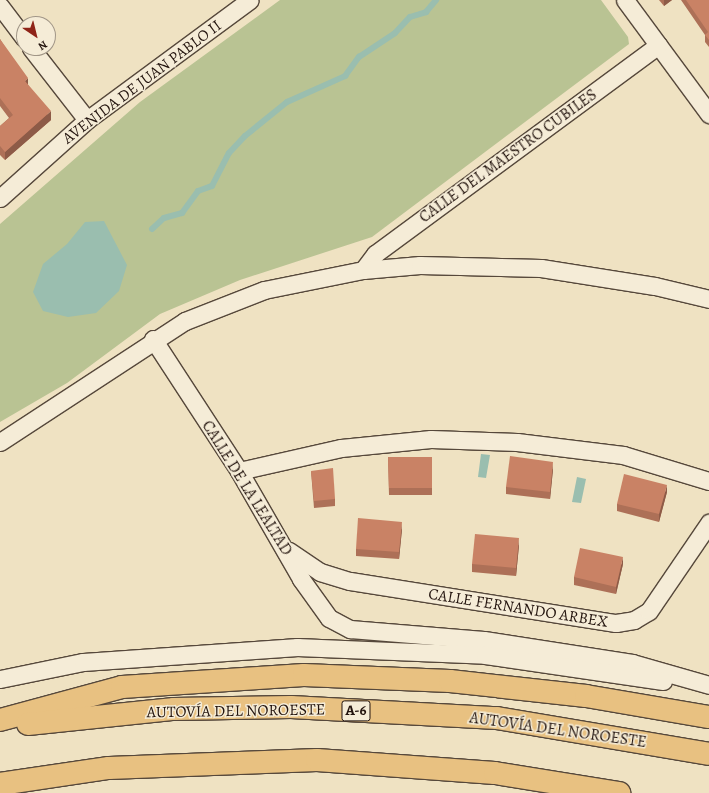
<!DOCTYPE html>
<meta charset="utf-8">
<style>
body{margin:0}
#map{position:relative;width:709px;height:793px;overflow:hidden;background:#efe2c2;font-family:Alegreya,serif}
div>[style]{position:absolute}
.green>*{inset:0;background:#b9c393}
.water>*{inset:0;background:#9abeaf}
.stream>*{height:6px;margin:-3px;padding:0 3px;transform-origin:3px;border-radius:3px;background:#9abeaf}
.roads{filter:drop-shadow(1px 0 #56483b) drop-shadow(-1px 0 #56483b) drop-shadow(0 1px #56483b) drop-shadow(0 -1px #56483b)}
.street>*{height:17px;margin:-8.5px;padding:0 8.5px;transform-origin:8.5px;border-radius:8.5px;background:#f5ecd7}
.highway>*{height:22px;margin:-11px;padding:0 11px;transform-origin:11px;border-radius:11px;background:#e8c181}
.wall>*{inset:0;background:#ad7057}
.shaded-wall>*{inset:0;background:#8d5b47}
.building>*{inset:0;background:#c98265}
span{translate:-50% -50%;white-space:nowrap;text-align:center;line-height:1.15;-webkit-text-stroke:3px #f5ecd7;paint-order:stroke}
.shield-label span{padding:1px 3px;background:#f5ecd7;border:1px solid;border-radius:3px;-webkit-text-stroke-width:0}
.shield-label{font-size:15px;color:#23140e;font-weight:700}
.street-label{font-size:16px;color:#23140e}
.north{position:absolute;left:16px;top:16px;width:40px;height:40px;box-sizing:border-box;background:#f5ecd7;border:1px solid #a19687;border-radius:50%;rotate:145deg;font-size:11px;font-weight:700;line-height:16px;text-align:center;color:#23140e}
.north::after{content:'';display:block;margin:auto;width:14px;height:18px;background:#8f2418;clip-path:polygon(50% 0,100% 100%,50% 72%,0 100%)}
</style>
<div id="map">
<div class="green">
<i style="clip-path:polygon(280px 0,601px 0,628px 37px,629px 44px,372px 237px,240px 280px,160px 314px,67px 383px,0 422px,0 224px,140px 102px)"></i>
</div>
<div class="water">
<i style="clip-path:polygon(104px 221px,127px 265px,119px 291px,96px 313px,68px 317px,43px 311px,33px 292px,43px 264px,67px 244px,85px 222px)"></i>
<i style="clip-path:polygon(481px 454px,490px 455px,486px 478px,478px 477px)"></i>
<i style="clip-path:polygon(577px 477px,586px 479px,581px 503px,572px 502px)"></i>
</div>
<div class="stream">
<i style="left:152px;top:229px;width:16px;rotate:-43deg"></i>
<i style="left:164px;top:218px;width:19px;rotate:-16deg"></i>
<i style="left:182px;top:213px;width:27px;rotate:-54deg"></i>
<i style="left:198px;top:191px;width:15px;rotate:-20deg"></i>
<i style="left:212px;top:186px;width:37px;rotate:-63deg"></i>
<i style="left:229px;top:153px;width:23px;rotate:-47deg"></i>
<i style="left:245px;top:136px;width:54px;rotate:-39deg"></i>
<i style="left:287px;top:102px;width:64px;rotate:-24.1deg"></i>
<i style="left:345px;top:76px;width:24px;rotate:-54deg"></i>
<i style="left:359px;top:57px;width:43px;rotate:-33.7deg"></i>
<i style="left:395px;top:33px;width:22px;rotate:-47deg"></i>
<i style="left:410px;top:17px;width:17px;rotate:-17deg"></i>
<i style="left:426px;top:12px;width:16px;rotate:-50deg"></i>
</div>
<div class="roads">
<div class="street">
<i style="left:625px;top:0;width:142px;rotate:53.6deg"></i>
<i style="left:0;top:6px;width:40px;rotate:53deg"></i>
<i style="left:31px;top:48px;width:91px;rotate:52.1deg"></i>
<i style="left:0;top:198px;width:117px;rotate:-41.9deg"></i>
<i style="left:87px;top:120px;width:202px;rotate:-36.4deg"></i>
<i style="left:363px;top:270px;width:20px;rotate:-53deg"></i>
<i style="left:375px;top:254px;width:352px;rotate:-36.4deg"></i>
<i style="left:153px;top:339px;width:158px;rotate:56.9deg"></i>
<i style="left:239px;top:471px;width:125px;rotate:60.1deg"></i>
<i style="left:301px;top:579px;width:48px;rotate:54.3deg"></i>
<i style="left:329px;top:618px;width:24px;rotate:28deg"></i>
<i style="left:350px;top:629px;width:134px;rotate:4.7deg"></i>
<i style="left:484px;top:640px;width:150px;rotate:8.8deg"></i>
<i style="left:632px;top:663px;width:80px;rotate:15.9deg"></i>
<i style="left:0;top:442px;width:221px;rotate:-33.2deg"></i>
<i style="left:185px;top:321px;width:85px;rotate:-21.4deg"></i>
<i style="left:264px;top:290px;width:101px;rotate:-11.4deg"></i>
<i style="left:363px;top:270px;width:57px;rotate:-5deg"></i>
<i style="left:420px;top:265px;width:121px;rotate:1.4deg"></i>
<i style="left:541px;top:268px;width:115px;rotate:9deg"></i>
<i style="left:655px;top:286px;width:56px;rotate:13.5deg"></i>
<i style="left:239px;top:471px;width:105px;rotate:-12.7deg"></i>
<i style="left:341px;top:448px;width:90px;rotate:-5.7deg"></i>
<i style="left:431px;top:439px;width:86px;rotate:2deg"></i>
<i style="left:517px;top:442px;width:107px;rotate:7deg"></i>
<i style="left:623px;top:455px;width:90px;rotate:16.8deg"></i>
<i style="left:289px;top:551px;width:37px;rotate:34deg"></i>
<i style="left:320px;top:572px;width:31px;rotate:17deg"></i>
<i style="left:350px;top:581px;width:269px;rotate:9deg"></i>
<i style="left:616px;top:623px;width:18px;rotate:-9deg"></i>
<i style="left:634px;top:620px;width:17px;rotate:-31deg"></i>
<i style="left:649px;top:611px;width:107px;rotate:-55.7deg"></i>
<i style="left:0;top:679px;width:85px;rotate:-11.6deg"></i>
<i style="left:83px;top:662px;width:215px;rotate:-4deg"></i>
<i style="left:297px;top:647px;width:188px;rotate:2.4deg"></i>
<i style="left:485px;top:655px;width:180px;rotate:8.3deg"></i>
</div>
<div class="highway">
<i style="left:0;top:720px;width:126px;rotate:-15.1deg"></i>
<i style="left:122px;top:687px;width:182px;rotate:-3.8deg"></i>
<i style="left:304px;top:675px;width:146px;rotate:2.4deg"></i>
<i style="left:450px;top:681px;width:137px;rotate:6.3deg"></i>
<i style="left:586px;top:696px;width:125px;rotate:9.7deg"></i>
<i style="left:28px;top:724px;width:147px;rotate:-5.9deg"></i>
<i style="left:174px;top:709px;width:117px;rotate:-1deg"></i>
<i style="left:291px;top:707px;width:206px;rotate:3.1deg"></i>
<i style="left:497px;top:718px;width:215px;rotate:9.6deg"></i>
<i style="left:0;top:784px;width:110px;rotate:-8.4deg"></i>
<i style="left:109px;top:768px;width:208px;rotate:-2.2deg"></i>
<i style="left:317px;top:760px;width:178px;rotate:4.2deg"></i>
<i style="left:495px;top:773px;width:126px;rotate:9.2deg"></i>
</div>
</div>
<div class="wall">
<i style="clip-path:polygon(659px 0,672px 0,664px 6px)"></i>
<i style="clip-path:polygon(681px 0,709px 0,709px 47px,705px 42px,705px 35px)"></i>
<i style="clip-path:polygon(0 39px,28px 85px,51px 120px,5px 160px,0 155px,0 126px,9px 118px,0 106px)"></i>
<i style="clip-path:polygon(388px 457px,432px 457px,432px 495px,389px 495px)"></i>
<i style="clip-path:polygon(553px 469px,550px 499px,506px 494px,506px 487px)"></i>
<i style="clip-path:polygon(311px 471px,335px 499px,335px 506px,314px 508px)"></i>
<i style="clip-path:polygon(667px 492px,659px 522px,617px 511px,617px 504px)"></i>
<i style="clip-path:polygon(402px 529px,399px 559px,356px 556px,356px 549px)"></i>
<i style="clip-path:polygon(519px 545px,516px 576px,472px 572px,472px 564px)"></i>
<i style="clip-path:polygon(623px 564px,616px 594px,574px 585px,574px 577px)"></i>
</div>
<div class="shaded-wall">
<i style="clip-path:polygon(664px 0,672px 0,664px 6px)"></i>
<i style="clip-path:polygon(28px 78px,28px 87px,25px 81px)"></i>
<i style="clip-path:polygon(51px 111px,51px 120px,5px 160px,5px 152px)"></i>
<i style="clip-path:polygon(553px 462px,553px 469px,550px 499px,550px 492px)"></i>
<i style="clip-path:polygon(667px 485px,667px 492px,659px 522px,659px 514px)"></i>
<i style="clip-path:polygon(402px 522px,402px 529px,399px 559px,399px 552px)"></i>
<i style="clip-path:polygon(519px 538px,519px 545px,516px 576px,516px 568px)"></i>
<i style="clip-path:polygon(623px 557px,623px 564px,616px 594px,616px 587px)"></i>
</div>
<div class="building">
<i style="clip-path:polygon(686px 0,709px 0,709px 40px,705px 35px,708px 32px)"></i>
<i style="clip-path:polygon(0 39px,28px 78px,25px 81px,51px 111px,5px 152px,0 146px,0 126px,13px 115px,0 98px)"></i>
<i style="clip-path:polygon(510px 456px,553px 462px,550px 492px,506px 487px)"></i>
<i style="clip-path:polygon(388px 457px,432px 457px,432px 488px,389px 488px)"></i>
<i style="clip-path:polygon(333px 468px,335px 499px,314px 501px,311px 471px)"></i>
<i style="clip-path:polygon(624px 474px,667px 485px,659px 514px,617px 504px)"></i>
<i style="clip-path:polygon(358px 518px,402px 522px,399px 552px,356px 549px)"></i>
<i style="clip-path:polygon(475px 534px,519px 538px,516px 568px,472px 564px)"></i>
<i style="clip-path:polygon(580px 548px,623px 557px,616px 587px,574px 577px)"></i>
</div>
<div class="shield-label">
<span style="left:356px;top:711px">A-6</span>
</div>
<div class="street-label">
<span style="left:142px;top:82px;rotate:-37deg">AVENIDA DE JUAN PABLO II</span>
<span style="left:508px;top:156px;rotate:-36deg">CALLE DEL MAESTRO CUBILES</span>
<span style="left:247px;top:488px;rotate:58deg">CALLE DE LA LEALTAD</span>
<span style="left:518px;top:608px;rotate:9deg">CALLE FERNANDO ARBEX</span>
<span style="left:236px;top:711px;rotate:-1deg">AUTOVÍA DEL NOROESTE</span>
<span style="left:558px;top:730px;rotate:8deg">AUTOVÍA DEL NOROESTE</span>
</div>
<div class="north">N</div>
</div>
